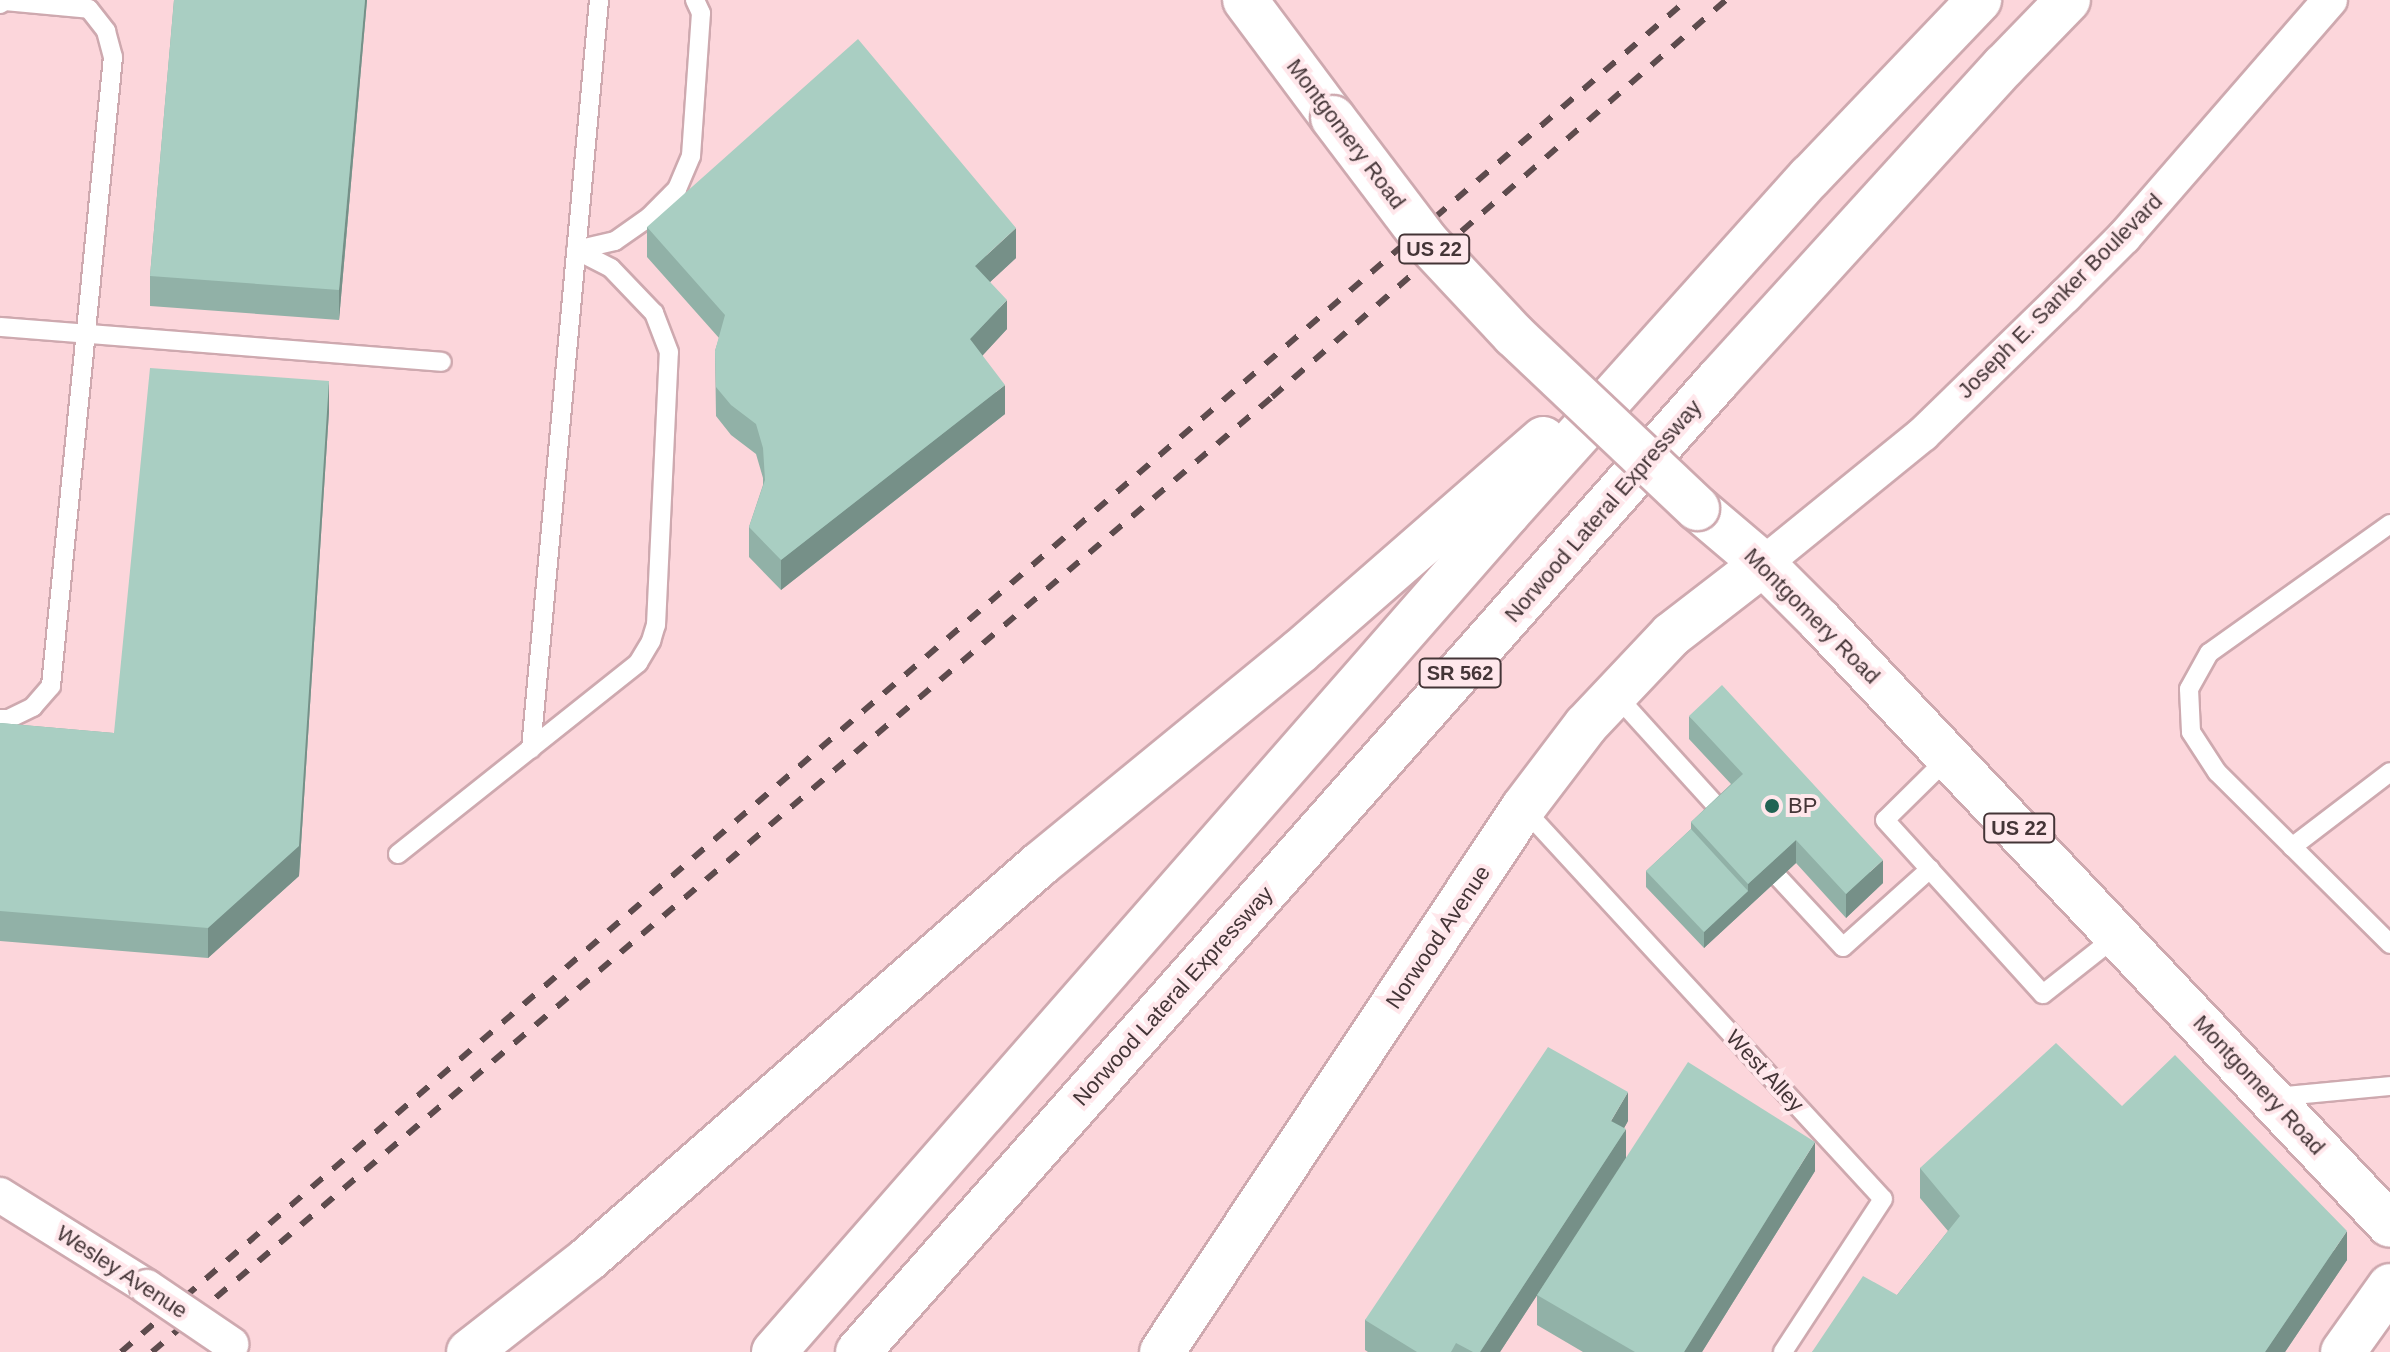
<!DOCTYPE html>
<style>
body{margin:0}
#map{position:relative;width:2390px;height:1352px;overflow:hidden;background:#fcd6db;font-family:Helvetica,sans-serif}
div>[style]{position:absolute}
.roads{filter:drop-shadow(2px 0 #cea9af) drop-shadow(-2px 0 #cea9af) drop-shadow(0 2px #cea9af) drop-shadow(0 -2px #cea9af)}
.service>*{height:18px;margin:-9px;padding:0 9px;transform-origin:9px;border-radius:9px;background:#fff}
.minor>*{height:34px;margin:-17px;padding:0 17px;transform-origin:17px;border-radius:17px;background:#fff}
.tertiary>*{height:44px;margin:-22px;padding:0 22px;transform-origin:22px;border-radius:22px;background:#fff}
.primary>*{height:44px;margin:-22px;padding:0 22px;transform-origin:22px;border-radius:22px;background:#fff}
.motorway>*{height:44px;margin:-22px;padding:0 22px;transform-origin:22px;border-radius:22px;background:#fff}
.rail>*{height:6px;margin-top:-3px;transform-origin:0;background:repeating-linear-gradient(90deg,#5d4b4d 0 14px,transparent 0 28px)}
.bridges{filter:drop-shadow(2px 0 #cea9af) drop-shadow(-2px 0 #cea9af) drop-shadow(0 2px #cea9af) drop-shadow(0 -2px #cea9af)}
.minor-bridge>*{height:34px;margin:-17px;padding:0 17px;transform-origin:17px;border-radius:17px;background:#fff}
.primary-bridge>*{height:44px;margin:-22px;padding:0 22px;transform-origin:22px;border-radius:22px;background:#fff}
.wall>*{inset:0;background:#91b1a7}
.shaded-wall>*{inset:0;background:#769088}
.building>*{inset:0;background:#a9cec2}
.dots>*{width:22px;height:22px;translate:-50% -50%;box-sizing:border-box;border:4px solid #ffe7eb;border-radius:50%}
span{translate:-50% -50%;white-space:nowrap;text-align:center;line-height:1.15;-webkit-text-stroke:8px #ffe7eb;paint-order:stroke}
.shield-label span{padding:2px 6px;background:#ffe7eb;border:2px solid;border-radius:6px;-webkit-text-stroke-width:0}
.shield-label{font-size:20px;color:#443537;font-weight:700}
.street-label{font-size:22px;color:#443537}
.poi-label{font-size:22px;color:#443537}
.left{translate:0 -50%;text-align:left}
</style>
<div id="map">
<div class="roads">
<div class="service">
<i style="left:0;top:4px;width:6px;rotate:-31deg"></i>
<i style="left:5px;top:1px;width:84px;rotate:5.4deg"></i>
<i style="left:89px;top:9px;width:28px;rotate:52deg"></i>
<i style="left:106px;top:31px;width:27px;rotate:75deg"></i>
<i style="left:113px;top:57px;width:632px;rotate:95.63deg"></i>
<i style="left:51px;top:686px;width:28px;rotate:131deg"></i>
<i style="left:33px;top:707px;width:28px;rotate:154deg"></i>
<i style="left:8px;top:719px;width:8px;rotate:180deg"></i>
<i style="left:0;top:327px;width:443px;rotate:4.5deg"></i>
<i style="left:2390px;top:524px;width:222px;rotate:144.5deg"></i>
<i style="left:2209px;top:653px;width:41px;rotate:119.1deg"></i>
<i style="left:2189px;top:689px;width:43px;rotate:87.3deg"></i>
<i style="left:2191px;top:732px;width:48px;rotate:57deg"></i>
<i style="left:2217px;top:772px;width:244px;rotate:44.8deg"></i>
<i style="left:1615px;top:694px;width:162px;rotate:47.8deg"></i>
<i style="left:531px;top:749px;width:752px;rotate:-84.81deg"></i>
<i style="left:1950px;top:756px;width:91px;rotate:135.4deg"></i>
<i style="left:1885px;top:820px;width:235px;rotate:47.8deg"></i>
<i style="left:2043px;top:994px;width:95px;rotate:-38.2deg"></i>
<i style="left:1523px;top:808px;width:531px;rotate:47.36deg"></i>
<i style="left:1883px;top:1199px;width:183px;rotate:123.2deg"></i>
<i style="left:2292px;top:847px;width:123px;rotate:-37.4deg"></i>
<i style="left:398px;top:854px;width:307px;rotate:-38.5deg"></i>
<i style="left:638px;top:663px;width:26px;rotate:-59deg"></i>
<i style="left:651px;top:641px;width:17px;rotate:-73deg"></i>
<i style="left:656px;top:625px;width:273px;rotate:-87.3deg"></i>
<i style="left:669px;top:352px;width:42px;rotate:-111deg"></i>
<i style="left:654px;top:313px;width:62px;rotate:-133.7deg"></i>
<i style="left:611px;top:268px;width:39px;rotate:-153deg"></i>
<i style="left:576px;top:250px;width:40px;rotate:-13deg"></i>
<i style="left:615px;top:241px;width:42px;rotate:-35.2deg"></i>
<i style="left:649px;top:217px;width:40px;rotate:-45deg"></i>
<i style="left:677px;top:189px;width:36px;rotate:-67deg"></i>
<i style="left:691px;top:156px;width:143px;rotate:-86deg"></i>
<i style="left:701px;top:13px;width:14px;rotate:-115deg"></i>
<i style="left:1779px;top:878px;width:94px;rotate:47.2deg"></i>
<i style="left:1843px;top:947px;width:117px;rotate:-41.9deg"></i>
<i style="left:2274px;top:1097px;width:117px;rotate:-5.4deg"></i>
</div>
<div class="minor">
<i style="left:1763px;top:564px;width:206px;rotate:-39.1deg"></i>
<i style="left:1923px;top:434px;width:198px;rotate:-44.2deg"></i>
<i style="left:2065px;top:296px;width:83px;rotate:-45deg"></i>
<i style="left:2124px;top:237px;width:314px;rotate:-49deg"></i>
<i style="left:0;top:1195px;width:173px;rotate:32deg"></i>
</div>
<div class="tertiary">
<i style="left:1162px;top:1352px;width:653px;rotate:-56.43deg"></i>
<i style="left:1523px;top:808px;width:104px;rotate:-52.8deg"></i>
<i style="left:1586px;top:725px;width:124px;rotate:-46.6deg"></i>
<i style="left:1671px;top:635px;width:116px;rotate:-37.7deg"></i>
<i style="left:2343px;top:1352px;width:81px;rotate:-54.5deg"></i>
</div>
<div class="primary">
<i style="left:1245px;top:0;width:147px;rotate:53.3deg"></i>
<i style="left:1697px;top:508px;width:87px;rotate:40.3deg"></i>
<i style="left:1763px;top:564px;width:81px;rotate:45deg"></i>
<i style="left:1820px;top:621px;width:830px;rotate:46.66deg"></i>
</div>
<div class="motorway">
<i style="left:469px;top:1352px;width:151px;rotate:-38deg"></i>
<i style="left:588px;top:1259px;width:600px;rotate:-41.15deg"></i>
<i style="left:1040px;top:864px;width:335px;rotate:-39.3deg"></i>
<i style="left:1299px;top:652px;width:324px;rotate:-41.1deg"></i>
<i style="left:774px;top:1352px;width:1115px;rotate:-48.82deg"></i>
<i style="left:1508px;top:513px;width:452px;rotate:-48.1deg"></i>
<i style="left:1810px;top:177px;width:245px;rotate:-46.3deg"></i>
<i style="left:858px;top:1352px;width:1298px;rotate:-48.5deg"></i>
<i style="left:1718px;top:380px;width:425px;rotate:-47.7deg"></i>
<i style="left:2004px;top:66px;width:92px;rotate:-45.9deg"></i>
</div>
</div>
<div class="rail">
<i style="left:121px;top:1352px;width:2069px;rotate:-40.81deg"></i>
<i style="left:152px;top:1352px;width:1472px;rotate:-40.45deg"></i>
<i style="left:1272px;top:397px;width:603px;rotate:-41.17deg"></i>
</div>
<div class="bridges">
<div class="minor-bridge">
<i style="left:147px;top:1287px;width:102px;rotate:34.2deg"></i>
</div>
<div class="primary-bridge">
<i style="left:1333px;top:118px;width:154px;rotate:52.9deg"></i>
<i style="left:1426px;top:241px;width:129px;rotate:46.9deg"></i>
<i style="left:1514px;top:335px;width:252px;rotate:43.4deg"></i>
</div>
</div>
<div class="wall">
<i style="clip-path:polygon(174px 0,367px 0,339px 320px,150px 306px,150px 276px)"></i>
<i style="clip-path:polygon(647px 227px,1016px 258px,990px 282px,1007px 329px,982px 356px,1005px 414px,781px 590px,749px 557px,749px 527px,763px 485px,763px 478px,756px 454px,731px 435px,716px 416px,715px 351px,719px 338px,647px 257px)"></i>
<i style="clip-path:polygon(329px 411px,299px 876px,208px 958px,0 941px,0 723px,114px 733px)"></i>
<i style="clip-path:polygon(1689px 716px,1883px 883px,1846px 918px,1796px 863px,1704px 948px,1646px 887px,1646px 871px,1691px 829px,1691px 822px,1731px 784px,1689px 739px)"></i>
<i style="clip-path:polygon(2122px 1106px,2347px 1260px,2285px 1352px,1812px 1352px,1897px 1295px,1948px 1231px,1920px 1198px,1920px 1168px)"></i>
<i style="clip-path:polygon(1628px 1121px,1624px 1128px,1626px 1158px,1815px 1171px,1702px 1352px,1583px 1352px,1537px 1325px,1537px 1295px,1500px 1352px,1368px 1352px,1365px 1350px,1365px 1320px)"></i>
</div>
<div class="shaded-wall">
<i style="clip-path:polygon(365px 0,367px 0,339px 320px,339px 290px)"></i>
<i style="clip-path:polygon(1016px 228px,1016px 258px,975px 296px,975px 266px)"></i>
<i style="clip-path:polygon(1007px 300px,1007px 329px,970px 369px,970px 339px)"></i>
<i style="clip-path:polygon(329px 381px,329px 411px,299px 876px,208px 958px,208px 928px)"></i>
<i style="clip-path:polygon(1005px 385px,1005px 414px,781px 590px,781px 560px)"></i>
<i style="clip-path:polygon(1796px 840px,1796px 863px,1704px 948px,1704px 932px,1748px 891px,1748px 884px)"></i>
<i style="clip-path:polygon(1883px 860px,1883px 883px,1846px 918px,1846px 894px)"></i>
<i style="clip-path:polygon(1628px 1092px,1628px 1121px,1611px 1151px,1611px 1121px)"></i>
<i style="clip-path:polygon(1626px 1129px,1626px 1159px,1500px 1352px,1480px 1352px)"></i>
<i style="clip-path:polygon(1815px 1142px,1815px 1171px,1702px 1352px,1684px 1352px)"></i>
<i style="clip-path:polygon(2347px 1231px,2347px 1260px,2285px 1352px,2265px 1352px)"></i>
</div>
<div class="building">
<i style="clip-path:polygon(174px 0,365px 0,339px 290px,150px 276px)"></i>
<i style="clip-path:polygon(858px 39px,1016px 228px,975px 266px,1007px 300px,970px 339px,1005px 385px,781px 560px,749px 527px,765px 480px,763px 448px,756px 424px,731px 405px,716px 387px,715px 351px,725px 315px,647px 227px)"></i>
<i style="clip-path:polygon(150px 368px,329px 381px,299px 846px,208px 928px,0 911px,0 723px,114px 733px)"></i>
<i style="clip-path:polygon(1722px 685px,1883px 860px,1846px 894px,1796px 840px,1748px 884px,1691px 822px,1743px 774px,1689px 716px)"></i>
<i style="clip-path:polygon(1691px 829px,1748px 891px,1704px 932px,1646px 871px)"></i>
<i style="clip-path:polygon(2056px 1043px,2122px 1106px,2175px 1055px,2347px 1231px,2265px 1352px,1812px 1352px,1863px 1276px,1897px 1295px,1960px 1216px,1920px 1168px)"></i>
<i style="clip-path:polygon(1548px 1047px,1628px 1092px,1611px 1121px,1626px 1129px,1480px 1352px,1473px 1352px,1456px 1343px,1451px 1352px,1417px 1352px,1365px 1320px)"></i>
<i style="clip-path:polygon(1688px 1062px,1815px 1142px,1684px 1352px,1635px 1352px,1537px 1295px)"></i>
</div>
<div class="dots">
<i style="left:1772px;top:806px;background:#216353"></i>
</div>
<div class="shield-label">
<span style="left:1434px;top:249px">US 22</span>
<span style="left:1460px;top:673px">SR 562</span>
<span style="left:2019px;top:828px">US 22</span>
</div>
<div class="street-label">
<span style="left:1346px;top:134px;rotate:53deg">Montgomery Road</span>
<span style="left:2060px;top:296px;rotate:-45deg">Joseph E. Sanker Boulevard</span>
<span style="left:1603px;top:511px;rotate:-49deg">Norwood Lateral Expressway</span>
<span style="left:1812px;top:616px;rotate:45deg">Montgomery Road</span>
<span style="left:1438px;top:937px;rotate:-56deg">Norwood Avenue</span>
<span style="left:1173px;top:996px;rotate:-48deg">Norwood Lateral Expressway</span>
<span style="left:1765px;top:1071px;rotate:47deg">West Alley</span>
<span style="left:2259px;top:1085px;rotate:47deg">Montgomery Road</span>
<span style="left:122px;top:1272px;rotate:33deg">Wesley Avenue</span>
</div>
<div class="poi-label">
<span class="left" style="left:1788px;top:806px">BP</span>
</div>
</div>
